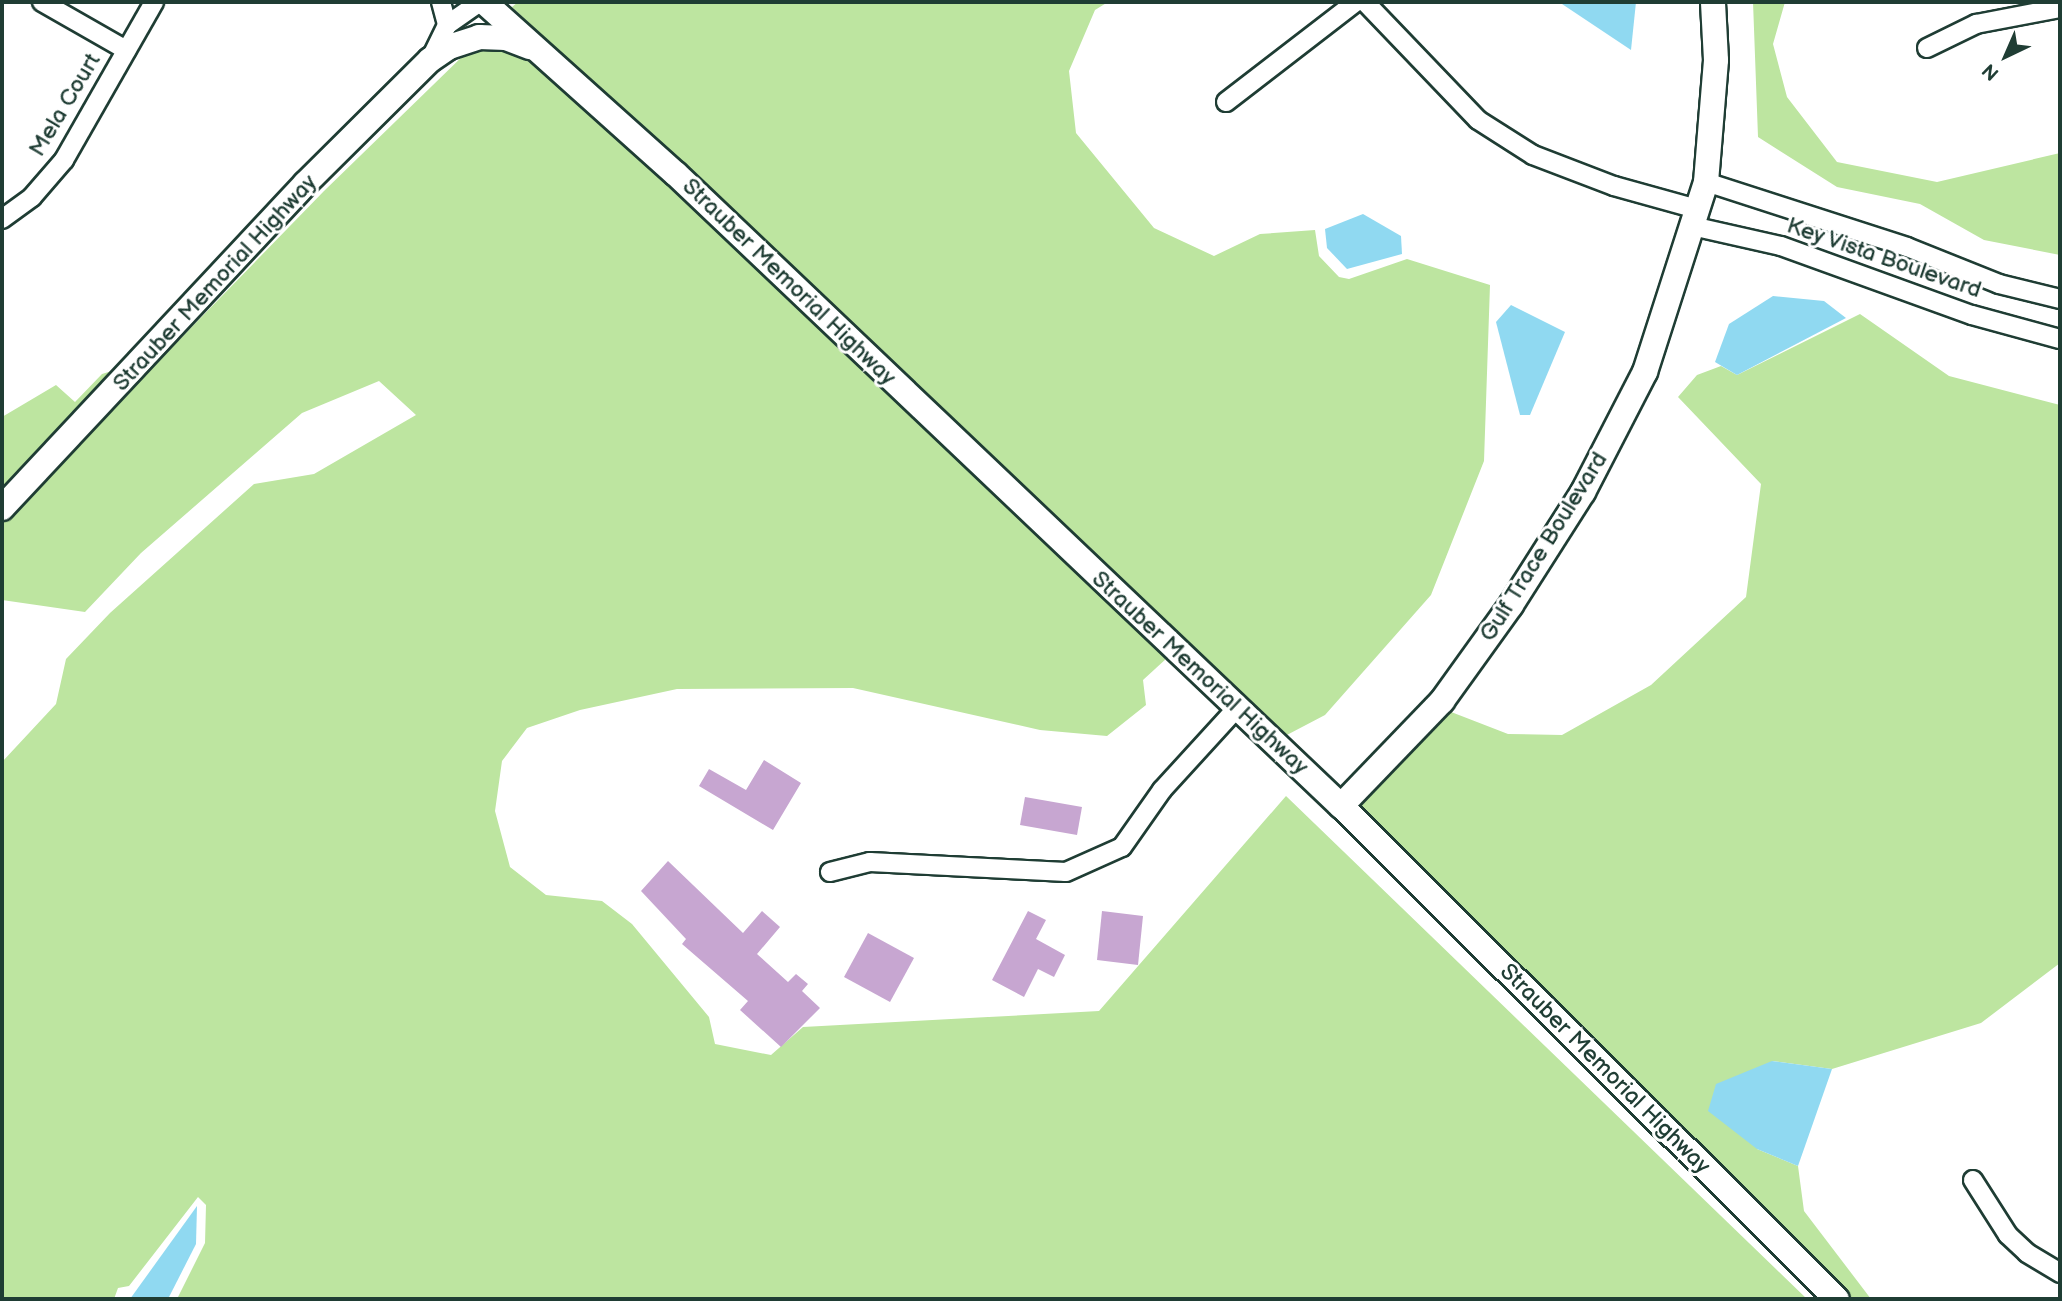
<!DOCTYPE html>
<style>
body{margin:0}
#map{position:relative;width:2062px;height:1301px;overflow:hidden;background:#fff;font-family:"Balsamiq Sans",sans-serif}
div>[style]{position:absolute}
.green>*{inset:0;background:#bde5a0}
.water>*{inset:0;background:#90d9f1}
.building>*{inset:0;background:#c7a6d1}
.roads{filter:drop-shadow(2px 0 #1f3d34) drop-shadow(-2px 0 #1f3d34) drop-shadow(0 2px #1f3d34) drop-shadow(0 -2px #1f3d34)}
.street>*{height:18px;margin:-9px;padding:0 9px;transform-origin:9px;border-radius:9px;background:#fff}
.secondary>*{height:24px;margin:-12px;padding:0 12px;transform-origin:12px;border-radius:12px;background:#fff}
span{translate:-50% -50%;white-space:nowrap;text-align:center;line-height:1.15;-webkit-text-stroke:6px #fff;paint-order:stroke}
.street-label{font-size:23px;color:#1f3d34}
.frame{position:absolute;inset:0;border:4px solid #1f3d34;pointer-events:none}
.north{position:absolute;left:1971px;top:21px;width:70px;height:70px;-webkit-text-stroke:5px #fff;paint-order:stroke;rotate:224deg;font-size:19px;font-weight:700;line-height:28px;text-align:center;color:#1f3d34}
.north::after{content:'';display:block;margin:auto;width:24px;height:32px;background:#1f3d34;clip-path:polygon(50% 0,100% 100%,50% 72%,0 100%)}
</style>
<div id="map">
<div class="green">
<i style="clip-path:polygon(518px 2px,1108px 2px,1095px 10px,1069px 71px,1076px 133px,1154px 228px,1214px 256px,1260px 234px,1315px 230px,1319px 256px,1339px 277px,1349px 279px,1407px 259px,1490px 285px,1484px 461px,1431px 595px,1325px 715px,1283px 737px,512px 7px)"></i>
<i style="clip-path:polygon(1753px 2px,1785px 2px,1773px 44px,1787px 97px,1837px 162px,1937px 182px,2060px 153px,2060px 255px,1984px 240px,1920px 204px,1837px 187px,1758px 137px)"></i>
<i style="clip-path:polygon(491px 46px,544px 68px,1167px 658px,1143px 680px,1146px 705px,1107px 736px,1040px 730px,853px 688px,677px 689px,580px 710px,527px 728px,502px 761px,495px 811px,510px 867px,546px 895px,602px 901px,632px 924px,709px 1017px,715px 1044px,771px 1055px,803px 1027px,1099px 1011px,1286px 796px,1807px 1299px,177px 1299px,205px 1243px,206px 1205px,198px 1197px,129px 1286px,118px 1288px,114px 1299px,2px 1299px,2px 762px,56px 704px,66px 659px,110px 613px,254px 484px,314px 474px,416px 415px,379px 381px,302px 413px,141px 553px,85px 612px,2px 600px,2px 522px,324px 191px,469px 50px)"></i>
<i style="clip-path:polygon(1860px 314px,1949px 376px,2060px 405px,2060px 963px,1981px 1023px,1832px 1069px,1772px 1061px,1757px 1149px,1798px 1166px,1804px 1211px,1871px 1299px,1853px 1299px,1355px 805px,1446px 710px,1508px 734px,1562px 735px,1651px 685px,1746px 597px,1761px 484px,1678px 397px,1697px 375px,1721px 366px,1737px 375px)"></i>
<i style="clip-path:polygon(121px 368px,2px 493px,2px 417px,56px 385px,75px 402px,102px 374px)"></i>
</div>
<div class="water">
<i style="clip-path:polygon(1559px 2px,1636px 2px,1631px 50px)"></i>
<i style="clip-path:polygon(1363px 214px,1401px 236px,1402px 254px,1347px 269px,1327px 248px,1325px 229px)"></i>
<i style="clip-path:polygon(1773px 296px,1824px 301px,1846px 318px,1737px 375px,1715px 362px,1729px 324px)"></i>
<i style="clip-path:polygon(1511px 305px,1565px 332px,1530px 415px,1520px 415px,1496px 322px)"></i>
<i style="clip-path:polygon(1772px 1061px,1832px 1069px,1798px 1166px,1757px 1149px,1708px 1111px,1716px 1084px)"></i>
<i style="clip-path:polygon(197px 1206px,196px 1244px,168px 1299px,130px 1299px)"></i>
</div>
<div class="building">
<i style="clip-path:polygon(764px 760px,801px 783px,773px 830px,699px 786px,709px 769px,746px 790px)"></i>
<i style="clip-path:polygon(1025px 797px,1082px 807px,1077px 835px,1020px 825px)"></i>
<i style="clip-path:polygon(668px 861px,743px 933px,762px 911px,780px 927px,757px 954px,788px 982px,796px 974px,808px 984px,802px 991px,820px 1008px,781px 1047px,740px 1010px,748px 1001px,682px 944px,686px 939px,641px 891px)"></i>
<i style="clip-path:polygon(1028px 911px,1046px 920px,1036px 939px,1065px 955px,1054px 977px,1038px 969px,1024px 997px,992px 980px)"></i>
<i style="clip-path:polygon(1102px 911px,1143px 916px,1138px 965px,1097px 960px)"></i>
<i style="clip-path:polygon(868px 933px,914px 958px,890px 1002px,844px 977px)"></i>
</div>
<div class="roads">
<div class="street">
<i style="left:42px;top:2px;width:97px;rotate:29.7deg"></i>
<i style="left:441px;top:2px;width:24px;rotate:75deg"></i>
<i style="left:1365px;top:2px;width:163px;rotate:46.2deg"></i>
<i style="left:1478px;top:120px;width:65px;rotate:32.5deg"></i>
<i style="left:1533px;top:155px;width:87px;rotate:20.9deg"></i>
<i style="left:1614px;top:186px;width:86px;rotate:15.5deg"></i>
<i style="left:1927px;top:48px;width:55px;rotate:-26.1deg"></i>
<i style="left:1976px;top:24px;width:86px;rotate:-10.8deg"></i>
<i style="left:430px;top:60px;width:39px;rotate:-64deg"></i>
<i style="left:447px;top:25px;width:40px;rotate:-34.9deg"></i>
<i style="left:1226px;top:102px;width:164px;rotate:-37.6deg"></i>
<i style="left:1706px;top:182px;width:211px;rotate:17.9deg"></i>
<i style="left:1907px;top:247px;width:99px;rotate:21.9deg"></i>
<i style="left:1999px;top:284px;width:63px;rotate:13.8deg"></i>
<i style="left:2px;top:219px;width:37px;rotate:-36deg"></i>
<i style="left:32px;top:197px;width:49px;rotate:-49.1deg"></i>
<i style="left:64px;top:160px;width:182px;rotate:-60.3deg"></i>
<i style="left:1692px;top:226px;width:91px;rotate:12.7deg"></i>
<i style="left:1781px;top:246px;width:203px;rotate:19.9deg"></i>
<i style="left:1972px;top:315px;width:91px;rotate:15.3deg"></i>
<i style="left:830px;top:872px;width:41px;rotate:-14deg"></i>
<i style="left:870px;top:862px;width:196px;rotate:2.9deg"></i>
<i style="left:1066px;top:872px;width:61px;rotate:-24.1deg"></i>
<i style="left:1122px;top:847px;width:70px;rotate:-54.9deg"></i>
<i style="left:1162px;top:790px;width:110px;rotate:-47.6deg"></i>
<i style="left:1973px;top:1180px;width:65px;rotate:57.5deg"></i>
<i style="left:2008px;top:1235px;width:26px;rotate:43deg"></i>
<i style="left:2027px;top:1253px;width:39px;rotate:31deg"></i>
</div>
<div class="secondary">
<i style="left:484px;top:2px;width:258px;rotate:41.9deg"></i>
<i style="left:676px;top:174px;width:917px;rotate:43.54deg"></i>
<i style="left:1341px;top:806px;width:699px;rotate:44.83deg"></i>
<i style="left:2px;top:508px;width:444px;rotate:-46.9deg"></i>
<i style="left:305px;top:184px;width:176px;rotate:-44.8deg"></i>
<i style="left:430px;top:60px;width:23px;rotate:-34deg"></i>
<i style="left:449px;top:47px;width:32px;rotate:-18deg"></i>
<i style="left:479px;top:37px;width:27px;rotate:2deg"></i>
<i style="left:506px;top:38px;width:26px;rotate:21deg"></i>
<i style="left:1341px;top:806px;width:146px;rotate:-46.1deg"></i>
<i style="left:1442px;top:701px;width:118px;rotate:-54.3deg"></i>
<i style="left:1511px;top:605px;width:134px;rotate:-57.5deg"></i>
<i style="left:1583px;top:492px;width:135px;rotate:-62.7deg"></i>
<i style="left:1645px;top:372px;width:200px;rotate:-72.2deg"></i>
<i style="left:1706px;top:182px;width:122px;rotate:-85.3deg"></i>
<i style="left:1716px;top:60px;width:58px;rotate:-93deg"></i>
</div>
</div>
<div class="street-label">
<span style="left:65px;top:105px;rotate:-59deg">Mela Court</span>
<span style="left:1884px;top:258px;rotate:19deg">Key Vista Boulevard</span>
<span style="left:789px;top:282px;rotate:44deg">Strauber Memorial Highway</span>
<span style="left:215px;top:283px;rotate:-47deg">Strauber Memorial Highway</span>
<span style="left:1544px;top:547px;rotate:-58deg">Gulf Trace Boulevard</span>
<span style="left:1200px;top:673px;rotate:43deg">Strauber Memorial Highway</span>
<span style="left:1605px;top:1069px;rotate:45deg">Strauber Memorial Highway</span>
</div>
<div class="frame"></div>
<div class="north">N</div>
</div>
